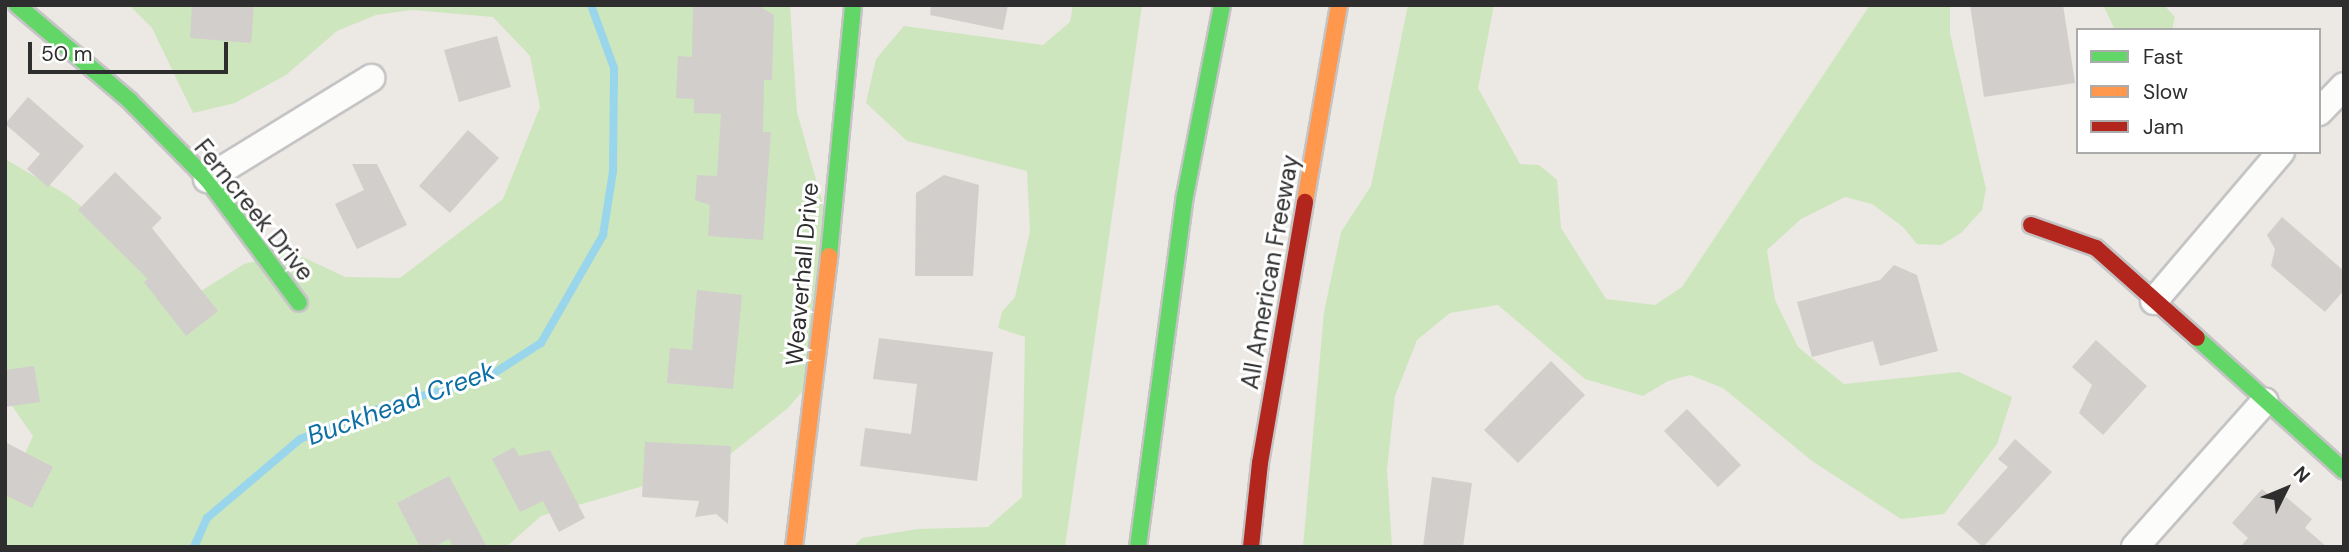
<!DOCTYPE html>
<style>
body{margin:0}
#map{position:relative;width:2349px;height:552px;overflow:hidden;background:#ece8e4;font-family:"DM Sans",sans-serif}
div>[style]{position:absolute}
.green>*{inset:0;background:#cee6be}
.stream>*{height:8px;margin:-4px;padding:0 4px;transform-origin:4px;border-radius:4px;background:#99d6ec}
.building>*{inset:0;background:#d1cecb}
.roads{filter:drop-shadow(2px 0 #c5c4c5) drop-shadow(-2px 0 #c5c4c5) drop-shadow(0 2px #c5c4c5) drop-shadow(0 -2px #c5c4c5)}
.street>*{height:26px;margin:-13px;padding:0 13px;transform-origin:13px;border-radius:13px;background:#fcfcfb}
.fast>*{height:16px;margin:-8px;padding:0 8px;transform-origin:8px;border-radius:8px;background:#63d668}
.slow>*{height:16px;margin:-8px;padding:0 8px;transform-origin:8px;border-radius:8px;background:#ff974d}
.jam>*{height:16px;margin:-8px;padding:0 8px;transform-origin:8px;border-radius:8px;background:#b3261e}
span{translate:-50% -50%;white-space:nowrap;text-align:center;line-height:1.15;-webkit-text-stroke:6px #fff;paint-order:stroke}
.street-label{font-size:24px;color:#2e2e2e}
.water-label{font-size:26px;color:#0d6fa3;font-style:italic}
.frame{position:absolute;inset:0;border:7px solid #2e2e2e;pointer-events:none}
.legend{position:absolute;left:2076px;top:28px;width:245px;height:126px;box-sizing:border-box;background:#fff;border:2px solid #ababab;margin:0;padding:9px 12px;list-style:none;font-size:21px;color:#2e2e2e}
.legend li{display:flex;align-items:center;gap:14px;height:35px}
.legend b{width:35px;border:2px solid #ababab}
.north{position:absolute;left:2251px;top:454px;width:70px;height:70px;-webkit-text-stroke:5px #fff;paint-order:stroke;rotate:47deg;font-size:19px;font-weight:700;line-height:28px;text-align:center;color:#2e2e2e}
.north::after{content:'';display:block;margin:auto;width:24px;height:32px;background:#2e2e2e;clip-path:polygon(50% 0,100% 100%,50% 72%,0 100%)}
.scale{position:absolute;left:28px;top:42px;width:200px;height:32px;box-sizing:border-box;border:4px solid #2e2e2e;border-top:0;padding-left:9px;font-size:21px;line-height:24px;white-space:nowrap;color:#2e2e2e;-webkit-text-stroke:5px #fff;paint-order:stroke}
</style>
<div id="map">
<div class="green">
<i style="clip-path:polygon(129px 5px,790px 5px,797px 112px,837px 254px,812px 380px,788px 408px,718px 464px,541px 516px,506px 547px,5px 547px,5px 498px,33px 436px,5px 396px,5px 159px,67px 195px,147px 259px,182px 303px,244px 264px,292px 252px,345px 277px,400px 278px,503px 199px,540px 107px,530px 56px,493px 17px,412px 10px,376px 15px,337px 31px,286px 75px,235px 103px,193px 113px,152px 28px)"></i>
<i style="clip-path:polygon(1073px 5px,1142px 5px,1065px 547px,853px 547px,862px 538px,918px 529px,988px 527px,1022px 497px,1025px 337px,998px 328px,1002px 312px,1015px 297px,1030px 231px,1027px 171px,907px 141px,866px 103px,876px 59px,904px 26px,1043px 45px,1070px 22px)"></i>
<i style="clip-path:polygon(1408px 5px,1494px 5px,1478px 88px,1520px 164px,1539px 165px,1557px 180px,1561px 228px,1606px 299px,1655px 305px,1682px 287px,1870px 5px,1950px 5px,1950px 33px,1986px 189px,1982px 210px,1961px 233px,1941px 245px,1917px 244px,1903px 227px,1872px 204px,1845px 197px,1801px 219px,1767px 250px,1775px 300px,1798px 347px,1844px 384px,1959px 372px,2012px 397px,1997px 444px,1944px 514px,1901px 519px,1812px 461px,1723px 388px,1690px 375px,1668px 381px,1643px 396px,1585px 379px,1498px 305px,1450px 313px,1417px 340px,1395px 396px,1387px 470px,1392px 547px,1303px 547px,1324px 312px,1341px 232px,1371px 186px)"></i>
<i style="clip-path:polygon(2103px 5px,2164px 5px,2175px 17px,2172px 30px,2115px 30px)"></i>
</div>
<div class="stream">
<i style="left:194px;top:547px;width:32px;rotate:-66deg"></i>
<i style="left:207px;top:518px;width:122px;rotate:-40.3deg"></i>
<i style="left:300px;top:439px;width:89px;rotate:-21.1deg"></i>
<i style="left:383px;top:407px;width:109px;rotate:-15.9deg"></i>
<i style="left:488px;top:377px;width:63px;rotate:-32.7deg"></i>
<i style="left:541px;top:343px;width:125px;rotate:-60.1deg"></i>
<i style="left:603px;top:235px;width:65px;rotate:-81.1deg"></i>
<i style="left:613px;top:171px;width:103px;rotate:-89.4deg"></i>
<i style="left:614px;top:68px;width:67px;rotate:-110.1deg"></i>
</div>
<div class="building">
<i style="clip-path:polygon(192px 5px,254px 5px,251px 43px,190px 38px)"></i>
<i style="clip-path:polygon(693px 5px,757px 5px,774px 15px,772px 80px,764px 80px,763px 132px,771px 132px,763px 240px,708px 236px,710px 205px,695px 200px,697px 175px,717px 176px,721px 114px,694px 113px,694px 99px,676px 98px,678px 56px,692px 57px)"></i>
<i style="clip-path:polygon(931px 5px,1008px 5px,1003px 30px,930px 15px)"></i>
<i style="clip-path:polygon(1970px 5px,2063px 5px,2075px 83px,1984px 97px)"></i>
<i style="clip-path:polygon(497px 36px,511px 87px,459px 102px,444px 50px)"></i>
<i style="clip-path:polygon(28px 97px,84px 146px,48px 187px,27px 169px,40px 154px,5px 124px)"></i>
<i style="clip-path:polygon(468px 130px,499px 158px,450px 213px,419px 186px)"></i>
<i style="clip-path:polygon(352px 164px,377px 164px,407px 225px,357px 249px,335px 204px,364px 190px)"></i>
<i style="clip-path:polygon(115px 172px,162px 218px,152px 228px,218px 311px,186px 336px,144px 282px,148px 279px,78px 210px)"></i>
<i style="clip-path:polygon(944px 175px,979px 185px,973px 276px,915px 276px,916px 193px)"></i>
<i style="clip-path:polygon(2282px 217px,2344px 271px,2344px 290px,2325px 312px,2271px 266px,2275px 249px,2267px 235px)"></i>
<i style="clip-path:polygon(1894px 265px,1917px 275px,1938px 351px,1880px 366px,1873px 341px,1812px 357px,1797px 302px,1880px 280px)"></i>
<i style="clip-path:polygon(697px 290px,742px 295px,733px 389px,667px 383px,670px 348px,692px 350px)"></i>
<i style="clip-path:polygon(879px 338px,993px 352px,977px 481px,860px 466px,865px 428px,911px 434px,917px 384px,873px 379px)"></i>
<i style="clip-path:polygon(2096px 340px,2147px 386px,2103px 435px,2079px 413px,2092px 385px,2072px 367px)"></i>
<i style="clip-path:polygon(1551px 361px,1585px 395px,1518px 463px,1484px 430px)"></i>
<i style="clip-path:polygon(34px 366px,40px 402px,5px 407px,5px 370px)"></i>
<i style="clip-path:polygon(1687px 409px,1741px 465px,1718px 487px,1664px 431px)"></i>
<i style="clip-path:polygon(2015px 439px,2052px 472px,1983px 547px,1957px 524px,2008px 467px,1998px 459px)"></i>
<i style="clip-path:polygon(5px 442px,53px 467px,32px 508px,5px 495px)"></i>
<i style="clip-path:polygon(645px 442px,731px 446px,728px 524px,716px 514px,695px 517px,699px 501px,642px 497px)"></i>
<i style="clip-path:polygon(514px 447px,519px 456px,550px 450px,585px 518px,559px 532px,543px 501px,520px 512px,492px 459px)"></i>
<i style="clip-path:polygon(449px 476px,487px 547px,453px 547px,449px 539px,434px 547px,420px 547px,397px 503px)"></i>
<i style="clip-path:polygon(1432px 477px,1472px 483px,1463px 547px,1423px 547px)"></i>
<i style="clip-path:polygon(2262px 489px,2280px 504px,2286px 497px,2312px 519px,2305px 528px,2327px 547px,2240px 547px,2248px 538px,2232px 523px)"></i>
</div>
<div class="roads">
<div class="street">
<i style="left:2319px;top:112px;width:36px;rotate:-46deg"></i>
<i style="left:207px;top:179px;width:193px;rotate:-31.6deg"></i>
<i style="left:2154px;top:301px;width:196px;rotate:-49.6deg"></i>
<i style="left:2135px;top:547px;width:195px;rotate:-48.3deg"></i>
</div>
<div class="fast">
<i style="left:17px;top:5px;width:148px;rotate:40.3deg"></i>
<i style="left:130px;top:101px;width:110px;rotate:45.4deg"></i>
<i style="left:207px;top:179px;width:154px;rotate:53.4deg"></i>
<i style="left:829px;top:256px;width:252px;rotate:-84.5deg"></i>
<i style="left:2197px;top:338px;width:198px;rotate:42.1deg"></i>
<i style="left:1138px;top:547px;width:354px;rotate:-82.4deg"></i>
<i style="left:1185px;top:196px;width:195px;rotate:-79deg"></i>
</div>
<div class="slow">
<i style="left:1305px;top:202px;width:200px;rotate:-80.2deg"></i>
<i style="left:794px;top:547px;width:293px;rotate:-83.1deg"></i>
</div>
<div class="jam">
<i style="left:2031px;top:225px;width:69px;rotate:19.5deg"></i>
<i style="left:2096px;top:248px;width:135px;rotate:41.7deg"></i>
<i style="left:1251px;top:547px;width:84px;rotate:-83.9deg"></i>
<i style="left:1260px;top:463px;width:265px;rotate:-80.2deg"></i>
</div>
</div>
<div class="street-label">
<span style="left:254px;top:210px;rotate:51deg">Ferncreek Drive</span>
<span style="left:1270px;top:272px;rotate:-80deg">All American Freeway</span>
<span style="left:802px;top:274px;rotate:-85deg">Weaverhall Drive</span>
</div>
<div class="water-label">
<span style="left:401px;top:404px;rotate:-20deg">Buckhead Creek</span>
</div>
<div class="frame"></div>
<ul class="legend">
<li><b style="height:9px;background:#63d668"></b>Fast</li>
<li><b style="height:9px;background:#ff974d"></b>Slow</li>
<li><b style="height:9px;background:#b3261e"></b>Jam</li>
</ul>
<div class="north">N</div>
<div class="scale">50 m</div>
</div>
